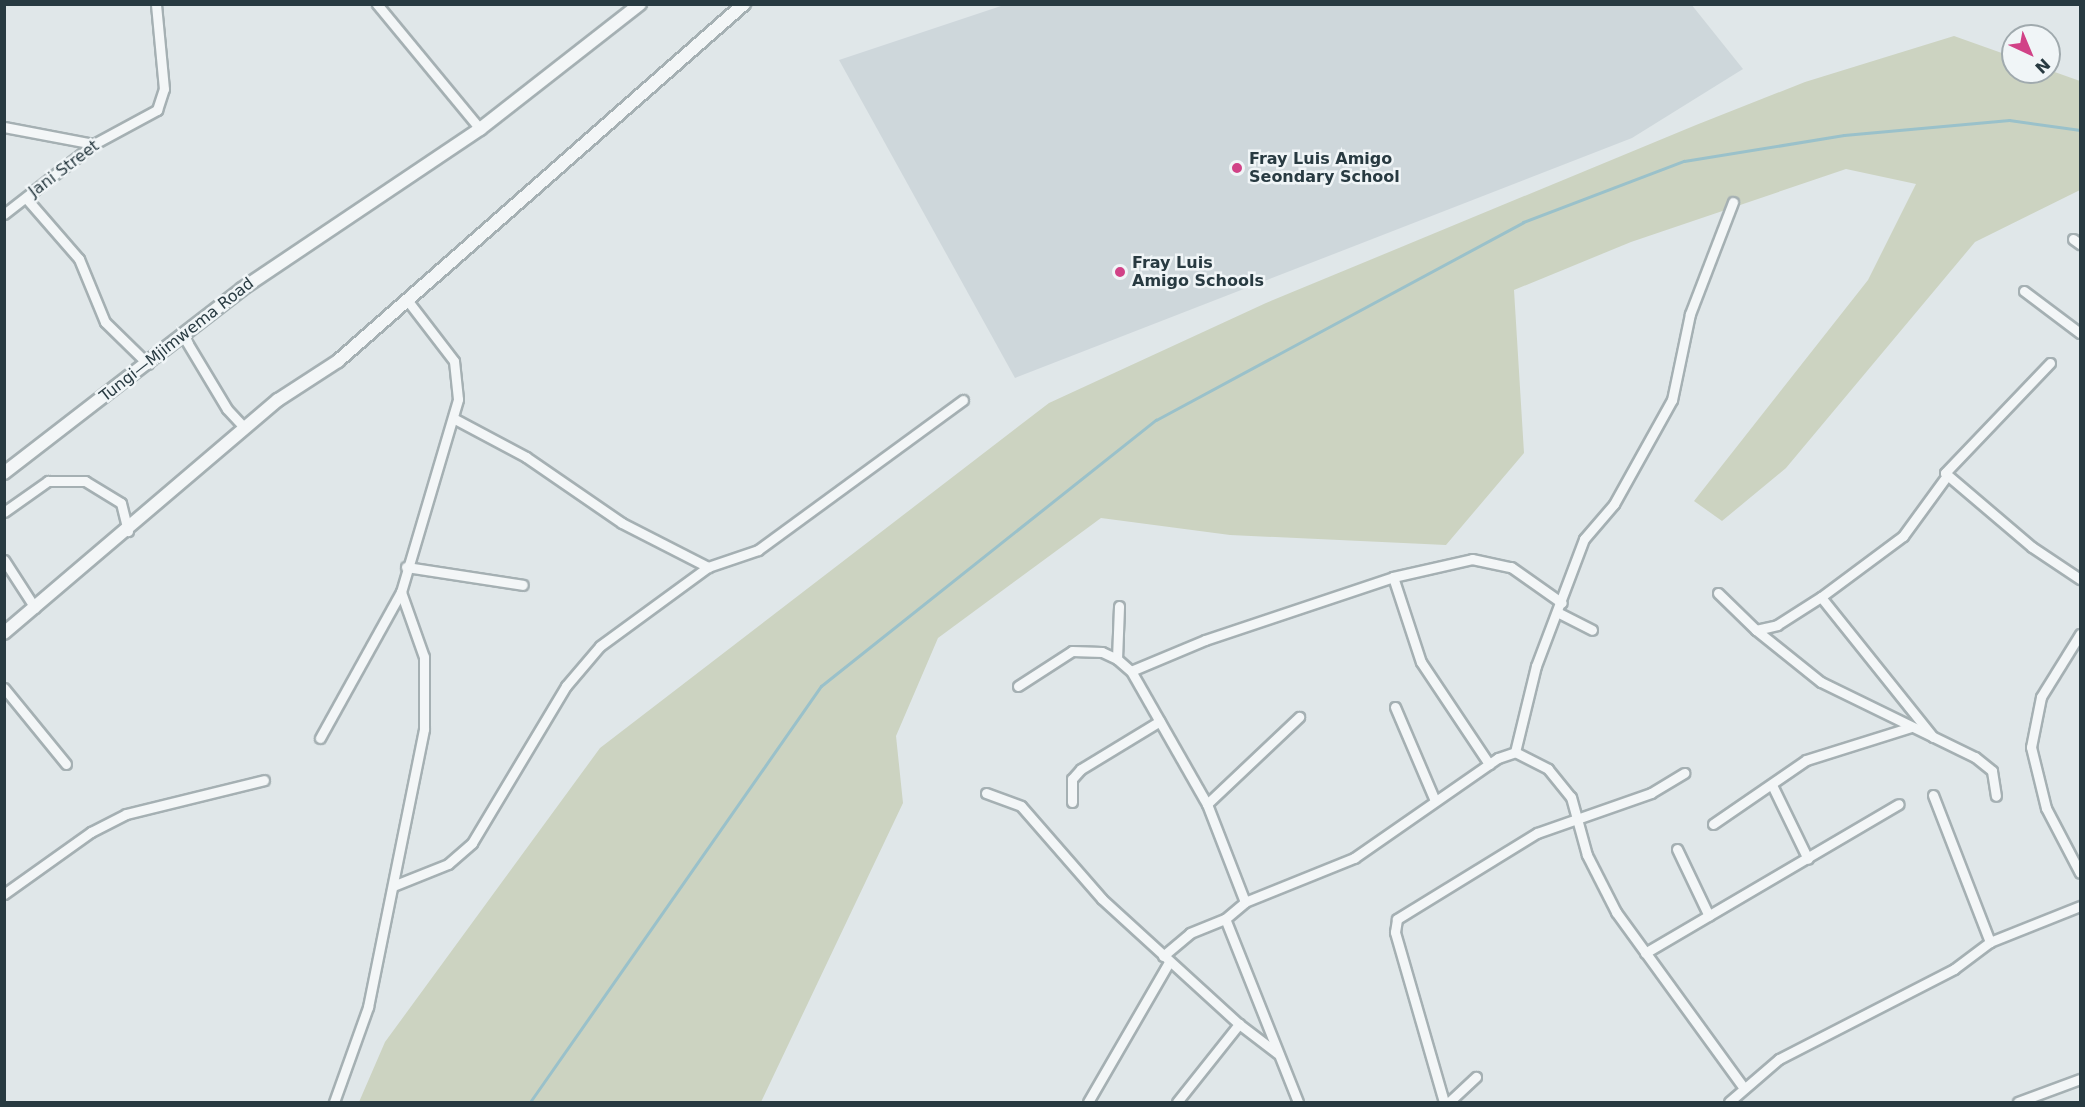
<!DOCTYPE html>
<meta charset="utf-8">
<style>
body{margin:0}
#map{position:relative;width:2085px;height:1107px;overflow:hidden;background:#e0e7e9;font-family:"DejaVu Sans",sans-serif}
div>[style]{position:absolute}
.built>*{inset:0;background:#ced7db}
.green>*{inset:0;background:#ccd3c1}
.stream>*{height:3px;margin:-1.5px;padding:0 1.5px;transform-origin:1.5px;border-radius:1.5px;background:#9ac1ca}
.roads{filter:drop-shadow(2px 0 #a5b0b3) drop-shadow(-2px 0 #a5b0b3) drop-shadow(0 2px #a5b0b3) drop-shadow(0 -2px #a5b0b3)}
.minor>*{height:9px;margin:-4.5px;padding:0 4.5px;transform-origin:4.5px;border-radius:4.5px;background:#f3f6f7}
.tertiary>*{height:12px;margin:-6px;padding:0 6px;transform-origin:6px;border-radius:6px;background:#f3f6f7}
.dots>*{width:16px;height:16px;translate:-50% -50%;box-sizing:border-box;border:3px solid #f0f5f7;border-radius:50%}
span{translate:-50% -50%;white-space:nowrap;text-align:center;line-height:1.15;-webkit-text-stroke:5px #f0f5f7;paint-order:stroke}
.poi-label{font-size:16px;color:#283a41;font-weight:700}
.left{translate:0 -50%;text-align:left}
.street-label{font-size:16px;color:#283a41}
.frame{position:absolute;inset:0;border:6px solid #283a41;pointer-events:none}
.north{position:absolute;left:2001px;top:24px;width:60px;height:60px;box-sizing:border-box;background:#f0f5f7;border:2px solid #a0aaae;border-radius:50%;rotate:136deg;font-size:16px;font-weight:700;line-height:24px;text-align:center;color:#283a41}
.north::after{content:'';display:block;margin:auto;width:21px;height:27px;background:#d14287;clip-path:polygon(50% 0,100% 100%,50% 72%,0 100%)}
</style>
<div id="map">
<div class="built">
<i style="clip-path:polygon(1691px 4px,1743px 69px,1632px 138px,1015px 378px,839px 60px,1004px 5px)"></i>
</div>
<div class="green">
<i style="clip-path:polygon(1954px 36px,2013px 57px,2013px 72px,2049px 70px,2080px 81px,2080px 190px,1975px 242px,1786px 468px,1722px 521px,1694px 501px,1868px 280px,1916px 184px,1846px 169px,1631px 242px,1514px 290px,1524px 453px,1446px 545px,1230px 535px,1101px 518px,938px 638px,896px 736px,903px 803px,761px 1102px,359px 1102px,385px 1042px,600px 748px,1049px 403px,1266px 303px,1696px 125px,1805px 82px)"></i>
</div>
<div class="stream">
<i style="left:530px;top:1102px;width:508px;rotate:-55.03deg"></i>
<i style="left:821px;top:686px;width:428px;rotate:-38.5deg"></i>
<i style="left:1156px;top:420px;width:417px;rotate:-28.3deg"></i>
<i style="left:1523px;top:222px;width:172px;rotate:-20.8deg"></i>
<i style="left:1684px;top:161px;width:162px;rotate:-9.2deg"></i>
<i style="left:1844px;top:135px;width:166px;rotate:-5.2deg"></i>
<i style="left:2009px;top:120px;width:72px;rotate:8deg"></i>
</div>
<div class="roads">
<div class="minor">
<i style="left:377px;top:4px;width:162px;rotate:50.5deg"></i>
<i style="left:4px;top:127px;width:92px;rotate:10.7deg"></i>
<i style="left:26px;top:198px;width:81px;rotate:49deg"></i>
<i style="left:79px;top:259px;width:68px;rotate:67.6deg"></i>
<i style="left:105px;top:322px;width:60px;rotate:44.3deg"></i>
<i style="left:4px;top:214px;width:114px;rotate:-37.9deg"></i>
<i style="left:94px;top:144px;width:72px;rotate:-28.4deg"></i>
<i style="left:157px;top:110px;width:22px;rotate:-72deg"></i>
<i style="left:164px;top:89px;width:85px;rotate:-95.4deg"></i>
<i style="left:2073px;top:239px;width:9px;rotate:36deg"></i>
<i style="left:2024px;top:291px;width:70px;rotate:36.9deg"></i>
<i style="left:182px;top:334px;width:87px;rotate:59deg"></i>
<i style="left:227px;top:409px;width:26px;rotate:47deg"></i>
<i style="left:2050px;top:363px;width:152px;rotate:133.7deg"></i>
<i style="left:1945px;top:473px;width:114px;rotate:40.4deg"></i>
<i style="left:2032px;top:547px;width:58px;rotate:33.7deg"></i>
<i style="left:453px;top:418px;width:83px;rotate:28.1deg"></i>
<i style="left:526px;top:457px;width:116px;rotate:34.5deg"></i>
<i style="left:622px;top:523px;width:97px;rotate:27.1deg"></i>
<i style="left:4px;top:512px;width:54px;rotate:-35.2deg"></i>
<i style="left:48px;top:481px;width:37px"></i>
<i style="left:85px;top:481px;width:42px;rotate:31.4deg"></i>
<i style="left:121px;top:503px;width:29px;rotate:76deg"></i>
<i style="left:4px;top:560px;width:57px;rotate:57.1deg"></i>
<i style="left:406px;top:567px;width:118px;rotate:8.7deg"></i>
<i style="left:1393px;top:577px;width:89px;rotate:71.8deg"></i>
<i style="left:1421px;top:662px;width:123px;rotate:56.3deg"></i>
<i style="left:1718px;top:593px;width:53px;rotate:44.2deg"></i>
<i style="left:1756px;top:630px;width:22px;rotate:-13deg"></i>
<i style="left:1777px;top:625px;width:52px;rotate:-32.5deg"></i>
<i style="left:1559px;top:613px;width:37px;rotate:27deg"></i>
<i style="left:1756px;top:630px;width:83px;rotate:38.7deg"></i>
<i style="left:1821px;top:682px;width:171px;rotate:26deg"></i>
<i style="left:1975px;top:757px;width:22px;rotate:39deg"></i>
<i style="left:1992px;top:771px;width:25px;rotate:81deg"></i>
<i style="left:2080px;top:634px;width:74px;rotate:121.8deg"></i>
<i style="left:2041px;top:697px;width:51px;rotate:101.3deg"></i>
<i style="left:2031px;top:747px;width:63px;rotate:76.2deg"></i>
<i style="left:2046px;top:808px;width:73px;rotate:62.4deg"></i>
<i style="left:1117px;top:659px;width:53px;rotate:-87.8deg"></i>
<i style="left:1131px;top:671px;width:80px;rotate:-22.7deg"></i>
<i style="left:1205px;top:640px;width:198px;rotate:-18.5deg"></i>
<i style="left:1393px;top:577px;width:81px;rotate:-12.8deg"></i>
<i style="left:1472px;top:559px;width:40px;rotate:12deg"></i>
<i style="left:1511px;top:567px;width:62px;rotate:35.2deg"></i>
<i style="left:1018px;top:686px;width:64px;rotate:-32.9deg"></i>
<i style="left:1072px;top:651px;width:30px;rotate:2deg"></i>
<i style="left:1102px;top:652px;width:17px;rotate:25deg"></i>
<i style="left:1117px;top:659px;width:18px;rotate:41deg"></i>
<i style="left:1131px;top:671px;width:153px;rotate:60.3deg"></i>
<i style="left:4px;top:688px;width:98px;rotate:50.8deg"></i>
<i style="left:1395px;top:707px;width:102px;rotate:66.9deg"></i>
<i style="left:1933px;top:737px;width:179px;rotate:-128.7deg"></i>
<i style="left:1821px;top:597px;width:102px;rotate:-36.6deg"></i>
<i style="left:1903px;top:536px;width:73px;rotate:-53.9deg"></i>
<i style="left:320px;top:738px;width:167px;rotate:-61deg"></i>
<i style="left:401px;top:592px;width:201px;rotate:-73.5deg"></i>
<i style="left:458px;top:399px;width:38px;rotate:-96deg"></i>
<i style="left:454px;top:361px;width:76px;rotate:-127.5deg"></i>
<i style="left:1515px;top:752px;width:89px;rotate:-76.3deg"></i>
<i style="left:1536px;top:666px;width:136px;rotate:-69.3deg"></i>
<i style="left:1584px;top:539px;width:46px;rotate:-49.4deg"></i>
<i style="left:1614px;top:504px;width:119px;rotate:-60.9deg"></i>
<i style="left:1672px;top:400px;width:88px;rotate:-78.2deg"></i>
<i style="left:1690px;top:314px;width:120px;rotate:-69deg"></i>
<i style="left:1772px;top:785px;width:82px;rotate:64.1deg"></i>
<i style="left:986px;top:793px;width:37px;rotate:20deg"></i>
<i style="left:1021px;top:806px;width:123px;rotate:48.9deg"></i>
<i style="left:1102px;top:899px;width:185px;rotate:42.4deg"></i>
<i style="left:1933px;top:795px;width:158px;rotate:68.8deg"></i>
<i style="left:1072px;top:802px;width:23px;rotate:-90deg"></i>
<i style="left:1072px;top:779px;width:13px;rotate:-48deg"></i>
<i style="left:1081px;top:769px;width:92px;rotate:-31.3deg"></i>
<i style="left:1713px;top:824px;width:113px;rotate:-34.5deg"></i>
<i style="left:1806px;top:760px;width:110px;rotate:-17.4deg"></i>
<i style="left:1677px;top:849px;width:74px;rotate:64.5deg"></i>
<i style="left:393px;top:886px;width:59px;rotate:-21.8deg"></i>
<i style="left:448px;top:864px;width:32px;rotate:-41deg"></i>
<i style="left:472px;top:843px;width:183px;rotate:-59.1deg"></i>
<i style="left:566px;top:686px;width:52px;rotate:-49.6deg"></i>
<i style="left:600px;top:646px;width:134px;rotate:-36.2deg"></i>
<i style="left:708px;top:567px;width:53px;rotate:-18.8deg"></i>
<i style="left:758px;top:550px;width:254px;rotate:-36.2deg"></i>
<i style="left:4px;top:894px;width:107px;rotate:-35.5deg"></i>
<i style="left:91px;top:832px;width:39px;rotate:-27deg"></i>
<i style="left:126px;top:814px;width:142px;rotate:-13.8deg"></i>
<i style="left:1245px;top:902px;width:105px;rotate:-111.2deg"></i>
<i style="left:1207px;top:804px;width:127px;rotate:-43.4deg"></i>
<i style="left:1645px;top:953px;width:294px;rotate:-30.4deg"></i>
<i style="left:1163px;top:956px;width:35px;rotate:-40deg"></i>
<i style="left:1190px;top:933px;width:38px;rotate:-22deg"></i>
<i style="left:334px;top:1102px;width:101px;rotate:-70.3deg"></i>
<i style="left:368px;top:1007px;width:284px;rotate:-78.6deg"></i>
<i style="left:424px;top:729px;width:72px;rotate:-90deg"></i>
<i style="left:424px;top:657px;width:69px;rotate:-109.5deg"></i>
<i style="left:1088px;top:1102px;width:162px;rotate:-59.9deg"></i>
<i style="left:1177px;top:1102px;width:100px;rotate:-51.5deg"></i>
<i style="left:1239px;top:1024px;width:48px;rotate:37.3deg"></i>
<i style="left:1298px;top:1102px;width:197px;rotate:-111.7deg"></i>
<i style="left:1225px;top:919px;width:26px;rotate:-40deg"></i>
<i style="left:1245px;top:902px;width:118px;rotate:-22deg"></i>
<i style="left:1354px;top:858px;width:175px;rotate:-34.8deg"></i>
<i style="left:1498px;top:758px;width:18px;rotate:-19deg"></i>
<i style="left:1515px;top:752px;width:37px;rotate:27deg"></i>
<i style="left:1548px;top:769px;width:36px;rotate:51deg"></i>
<i style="left:1571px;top:797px;width:60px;rotate:74.6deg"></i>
<i style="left:1587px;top:855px;width:64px;rotate:63deg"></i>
<i style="left:1616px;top:912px;width:216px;rotate:54deg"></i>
<i style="left:1444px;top:1102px;width:177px;rotate:-106.1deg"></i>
<i style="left:1395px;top:932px;width:13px;rotate:-81deg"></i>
<i style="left:1397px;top:919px;width:164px;rotate:-31.6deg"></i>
<i style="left:1537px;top:833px;width:121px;rotate:-19.3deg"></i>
<i style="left:1651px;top:793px;width:39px;rotate:-31deg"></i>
<i style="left:1449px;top:1102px;width:37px;rotate:-43deg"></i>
<i style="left:1729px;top:1102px;width:66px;rotate:-40.7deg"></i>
<i style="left:1779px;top:1059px;width:197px;rotate:-27.2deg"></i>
<i style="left:1954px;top:969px;width:45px;rotate:-36.9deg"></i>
<i style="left:1990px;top:942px;width:97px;rotate:-21.8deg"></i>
<i style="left:2018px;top:1102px;width:66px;rotate:-20.4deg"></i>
</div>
<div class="tertiary">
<i style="left:4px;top:473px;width:301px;rotate:-37.7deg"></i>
<i style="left:242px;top:289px;width:287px;rotate:-33.9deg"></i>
<i style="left:480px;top:129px;width:203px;rotate:-38deg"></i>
<i style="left:4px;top:633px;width:360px;rotate:-40.4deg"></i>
<i style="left:278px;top:400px;width:72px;rotate:-33deg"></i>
<i style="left:338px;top:361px;width:541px;rotate:-41.33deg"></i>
</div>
</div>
<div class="dots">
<i style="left:1237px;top:168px;background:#d14287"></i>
<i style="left:1120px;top:272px;background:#d14287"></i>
</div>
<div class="poi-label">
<span class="left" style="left:1249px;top:168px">Fray Luis Amigo<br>Seondary School</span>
<span class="left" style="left:1132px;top:272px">Fray Luis<br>Amigo Schools</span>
</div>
<div class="street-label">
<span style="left:64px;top:169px;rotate:-37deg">Jani Street</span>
<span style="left:177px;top:340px;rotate:-38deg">Tungi—Mjimwema Road</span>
</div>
<div class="frame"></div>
<div class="north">N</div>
</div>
